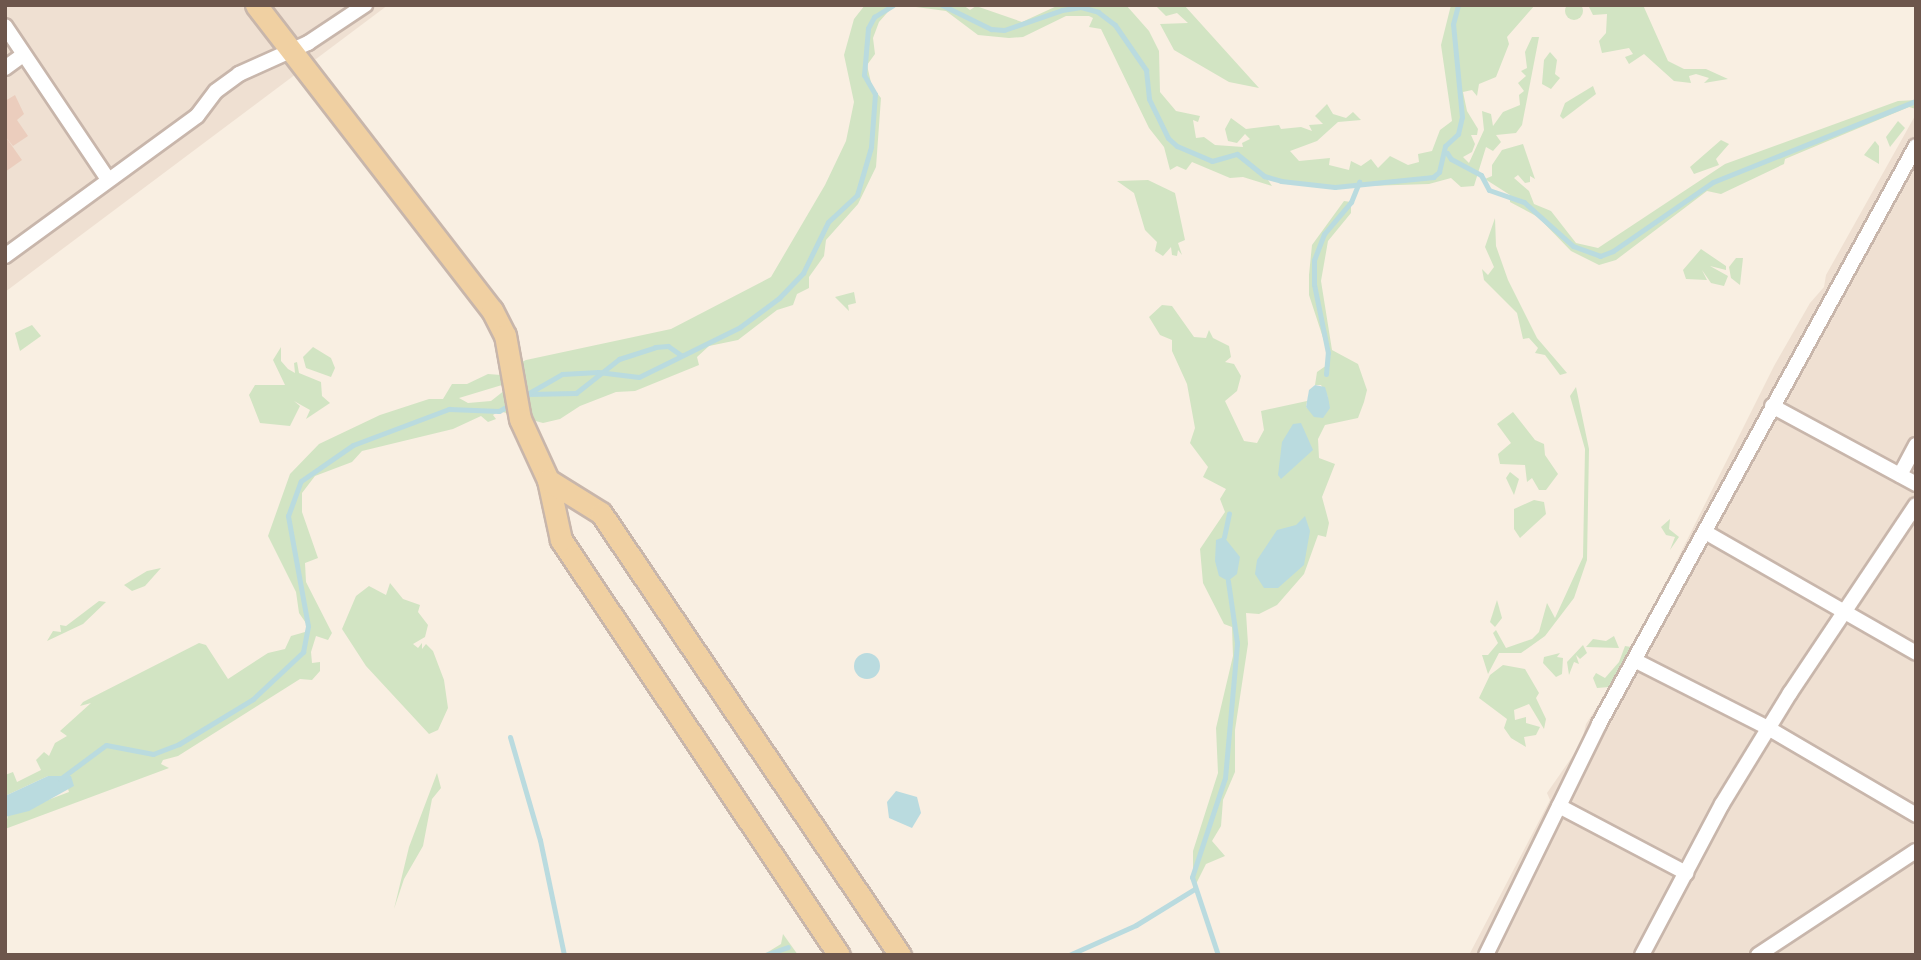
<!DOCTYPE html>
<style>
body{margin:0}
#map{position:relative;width:1921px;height:960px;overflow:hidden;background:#f9efe2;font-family:Poppins,sans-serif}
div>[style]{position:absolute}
.residential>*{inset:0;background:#efe0d2}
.green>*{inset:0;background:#d2e4c3}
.round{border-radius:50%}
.water>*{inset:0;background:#badbdf}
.stream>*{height:5px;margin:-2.5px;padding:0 2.5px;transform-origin:2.5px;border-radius:2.5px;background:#badbdf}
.building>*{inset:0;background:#ebcdbd}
.roads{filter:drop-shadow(2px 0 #c8b6ab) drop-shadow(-2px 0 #c8b6ab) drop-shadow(0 2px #c8b6ab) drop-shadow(0 -2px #c8b6ab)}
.street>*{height:14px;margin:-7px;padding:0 7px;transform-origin:7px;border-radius:7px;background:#fff}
.primary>*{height:21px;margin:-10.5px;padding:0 10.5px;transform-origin:10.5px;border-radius:10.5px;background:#f0d0a2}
span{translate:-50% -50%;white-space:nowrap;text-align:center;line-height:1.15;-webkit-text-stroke:5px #fcf3e8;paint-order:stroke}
.frame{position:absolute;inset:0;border:7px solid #6d564c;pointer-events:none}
</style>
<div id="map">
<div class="residential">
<i style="clip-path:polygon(5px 5px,388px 5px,5px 292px)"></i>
<i style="clip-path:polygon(1916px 114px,1916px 955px,1469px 955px,1550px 800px,1547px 793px,1581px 744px,1586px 724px,1625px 664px,1774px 366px,1810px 303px,1824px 287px,1826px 275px)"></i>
</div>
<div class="green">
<i class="round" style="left:1565px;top:2px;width:18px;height:18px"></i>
<i style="clip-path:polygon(865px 5px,894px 5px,879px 22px,873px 38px,875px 54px,867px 65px,872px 87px,881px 98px,876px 167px,858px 204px,826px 240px,824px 256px,809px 277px,809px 288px,797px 294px,793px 305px,777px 310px,738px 340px,709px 346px,697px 357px,699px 365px,635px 391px,616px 392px,580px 406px,560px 419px,543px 423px,499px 411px,493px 415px,496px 419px,488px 422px,481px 416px,453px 429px,362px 451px,352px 462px,315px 476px,302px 493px,302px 512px,318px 558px,305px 563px,306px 582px,332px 633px,328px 640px,316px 636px,311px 652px,312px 663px,320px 662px,320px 671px,312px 680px,300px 679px,178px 756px,163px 760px,161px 764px,169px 768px,5px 829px,8px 815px,69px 792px,64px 776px,48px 776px,5px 796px,5px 775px,13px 772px,17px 782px,41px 770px,36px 760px,44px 752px,49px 756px,55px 743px,67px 736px,60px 731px,91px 703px,80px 706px,83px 702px,199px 643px,206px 645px,228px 679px,268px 653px,285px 649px,291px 636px,305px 632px,308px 626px,299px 613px,296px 592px,268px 536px,290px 474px,319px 444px,380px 415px,429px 399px,443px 399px,452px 384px,467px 384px,488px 374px,501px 375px,502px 385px,459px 398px,468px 403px,491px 401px,505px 390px,512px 367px,526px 360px,671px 329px,771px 277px,825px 185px,846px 141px,854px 102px,844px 55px,854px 19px)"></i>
<i style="clip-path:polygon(901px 5px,963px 5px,970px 10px,976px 6px,1022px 22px,1059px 5px,1126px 5px,1149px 31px,1159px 51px,1160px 92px,1176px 111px,1200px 116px,1198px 122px,1193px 120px,1196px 138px,1204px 137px,1215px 145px,1243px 147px,1242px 143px,1250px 139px,1245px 134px,1237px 143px,1228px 141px,1225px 129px,1231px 118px,1246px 129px,1279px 125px,1281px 129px,1301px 127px,1312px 131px,1309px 125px,1323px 124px,1315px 116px,1327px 104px,1333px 114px,1346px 118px,1353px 112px,1361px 120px,1338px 122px,1317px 141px,1290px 151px,1299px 161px,1330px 158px,1329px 165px,1349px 170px,1351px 161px,1361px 166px,1371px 159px,1378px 168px,1390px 156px,1408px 165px,1419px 162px,1418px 154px,1432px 151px,1440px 130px,1452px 121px,1441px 45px,1451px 5px,1535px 5px,1507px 37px,1509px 44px,1496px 77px,1479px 84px,1477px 96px,1472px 90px,1463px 92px,1467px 111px,1478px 129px,1477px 135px,1471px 135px,1475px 144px,1472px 152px,1463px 157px,1469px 163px,1484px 130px,1482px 111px,1491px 114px,1493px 126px,1503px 112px,1520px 105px,1519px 95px,1524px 91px,1518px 83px,1526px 76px,1521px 71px,1527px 68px,1525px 52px,1532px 37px,1539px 37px,1522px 125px,1516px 133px,1496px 135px,1501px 142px,1493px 151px,1486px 147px,1474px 186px,1461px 187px,1451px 178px,1429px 184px,1335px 187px,1268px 180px,1272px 186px,1243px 177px,1230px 178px,1192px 162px,1186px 170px,1177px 166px,1170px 170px,1164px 147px,1149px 128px,1101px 29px,1089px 27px,1093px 18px,1089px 16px,1066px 16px,1023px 37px,1009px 38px,978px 35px,946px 11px)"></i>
<i style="clip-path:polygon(1155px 5px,1184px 5px,1259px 88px,1229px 82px,1174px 50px,1160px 24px,1188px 23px,1177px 13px,1166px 16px)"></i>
<i style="clip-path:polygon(1588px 5px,1643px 5px,1668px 61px,1684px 69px,1706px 69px,1728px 79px,1704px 83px,1709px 78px,1696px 74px,1689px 76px,1691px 83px,1674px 81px,1644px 54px,1629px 64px,1625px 57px,1633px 54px,1629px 48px,1602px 53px,1599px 41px,1606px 33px,1607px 14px,1593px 15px)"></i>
<i style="clip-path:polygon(1550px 52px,1557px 60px,1555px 74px,1560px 78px,1551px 89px,1542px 84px,1544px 60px)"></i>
<i style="clip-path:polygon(1593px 86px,1596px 94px,1563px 119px,1560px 116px,1565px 103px)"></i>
<i style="clip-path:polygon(1916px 100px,1916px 109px,1909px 107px,1785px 159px,1784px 164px,1721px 194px,1707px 191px,1616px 260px,1599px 265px,1571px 251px,1538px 217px,1510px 202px,1510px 195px,1485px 179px,1492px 176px,1492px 165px,1502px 150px,1523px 144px,1535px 179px,1530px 176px,1530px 182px,1525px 183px,1518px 175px,1514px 178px,1529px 191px,1534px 204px,1551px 211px,1576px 243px,1598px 248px,1725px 164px,1898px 101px)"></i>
<i style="clip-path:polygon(1898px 121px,1905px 128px,1890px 147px,1886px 137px)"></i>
<i style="clip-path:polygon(1721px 140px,1729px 144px,1716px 159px,1719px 165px,1694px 174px,1690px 167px)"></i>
<i style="clip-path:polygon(1875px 141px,1879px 146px,1879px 164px,1864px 155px)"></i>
<i style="clip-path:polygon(1148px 180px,1175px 193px,1185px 240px,1178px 243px,1182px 255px,1178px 250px,1177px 256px,1172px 255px,1171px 247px,1163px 256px,1155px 251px,1157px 242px,1145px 230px,1134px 193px,1117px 181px)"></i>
<i style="clip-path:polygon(1344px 201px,1351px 202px,1351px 213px,1328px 241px,1321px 281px,1332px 350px,1358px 364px,1367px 390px,1364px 402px,1358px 418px,1325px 425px,1318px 439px,1319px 458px,1335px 464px,1322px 497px,1329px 523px,1326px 537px,1318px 535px,1304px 574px,1277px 605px,1259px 614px,1246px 613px,1248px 644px,1235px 730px,1235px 772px,1223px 800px,1221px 826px,1212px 841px,1225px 856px,1206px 864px,1193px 890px,1193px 851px,1218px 773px,1216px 728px,1233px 656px,1232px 627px,1224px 624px,1203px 583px,1200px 549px,1225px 512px,1220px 499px,1226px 489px,1203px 477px,1208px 467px,1190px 443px,1195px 428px,1187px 384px,1172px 351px,1172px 340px,1160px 335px,1149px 317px,1162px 305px,1172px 306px,1194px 337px,1206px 338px,1209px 330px,1213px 338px,1229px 346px,1231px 357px,1225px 362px,1234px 364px,1241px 376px,1237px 391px,1225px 401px,1244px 441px,1257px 443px,1264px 430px,1261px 411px,1307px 401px,1306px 407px,1319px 417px,1326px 413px,1328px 397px,1321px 385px,1315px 385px,1317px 372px,1327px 365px,1328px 353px,1309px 295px,1309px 275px,1312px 245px)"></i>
<i style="clip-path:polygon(1495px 218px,1496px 246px,1508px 280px,1537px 338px,1567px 373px,1560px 375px,1545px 355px,1535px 353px,1538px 348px,1529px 338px,1523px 339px,1517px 313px,1484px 280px,1482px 269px,1488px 275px,1494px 267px,1485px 247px)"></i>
<i style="clip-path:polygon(1701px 249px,1726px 266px,1726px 270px,1710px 266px,1728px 276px,1724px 286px,1711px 283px,1702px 270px,1707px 280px,1686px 279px,1683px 270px)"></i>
<i style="clip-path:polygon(1736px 258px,1743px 258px,1740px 285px,1731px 278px,1729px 267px)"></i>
<i style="clip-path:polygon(854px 292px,856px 303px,848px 305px,849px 311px,835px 297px)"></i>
<i style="clip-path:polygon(32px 325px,41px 336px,20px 351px,15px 333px)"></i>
<i style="clip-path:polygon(281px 347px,281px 361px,288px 369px,295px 373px,294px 363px,297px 362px,299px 373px,321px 382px,322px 396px,330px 403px,306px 419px,310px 410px,294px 401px,300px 406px,290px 426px,260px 423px,249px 395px,255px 385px,285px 385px,273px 360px)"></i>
<i style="clip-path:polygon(313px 347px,331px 358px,335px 368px,331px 377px,306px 368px,303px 357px)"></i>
<i style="clip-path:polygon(1576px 387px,1589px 449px,1587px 560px,1574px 598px,1545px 636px,1521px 653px,1499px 653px,1488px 674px,1482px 655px,1488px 655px,1498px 643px,1493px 633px,1496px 630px,1506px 648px,1532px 639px,1539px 632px,1547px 603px,1555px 618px,1583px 557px,1585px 449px,1570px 396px)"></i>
<i style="clip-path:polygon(1513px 412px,1535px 440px,1544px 444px,1545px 455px,1558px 474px,1546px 490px,1539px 490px,1532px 478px,1527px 482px,1525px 465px,1500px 464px,1498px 454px,1511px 443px,1497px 424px)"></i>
<i style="clip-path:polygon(1510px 472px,1519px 479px,1514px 495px,1506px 478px)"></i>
<i style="clip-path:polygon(1534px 500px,1544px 502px,1546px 514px,1520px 538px,1514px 529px,1514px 509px)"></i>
<i style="clip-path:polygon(1670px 519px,1669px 529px,1679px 537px,1670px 550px,1675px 537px,1666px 535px,1661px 527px)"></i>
<i style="clip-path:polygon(161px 568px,145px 586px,132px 591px,124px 585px,147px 571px)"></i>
<i style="clip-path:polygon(390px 583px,403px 599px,420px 605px,418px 612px,428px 625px,425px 637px,413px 644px,418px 648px,422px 643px,422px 649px,426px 644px,433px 651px,444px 680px,448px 708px,438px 730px,429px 734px,366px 666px,342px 629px,356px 596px,369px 586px,386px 595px)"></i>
<i style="clip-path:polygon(1497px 600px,1502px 618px,1495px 627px,1490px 622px)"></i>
<i style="clip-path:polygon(99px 601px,106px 602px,83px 624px,47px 641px,53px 631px,61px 632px,60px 625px,66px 626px)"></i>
<i style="clip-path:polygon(1614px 636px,1619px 648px,1586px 647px,1593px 639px,1606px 641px)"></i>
<i style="clip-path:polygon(1583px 645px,1587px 653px,1580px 659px,1576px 655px,1579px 664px,1574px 662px,1569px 675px,1567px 662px)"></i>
<i style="clip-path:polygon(1625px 646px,1631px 647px,1625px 665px,1609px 687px,1597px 688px,1593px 678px,1596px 673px,1605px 678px,1619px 662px)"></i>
<i style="clip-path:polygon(1560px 653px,1557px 657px,1563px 658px,1562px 674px,1556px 677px,1543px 663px,1544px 657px)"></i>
<i style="clip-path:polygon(1503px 665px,1525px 669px,1539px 693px,1536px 698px,1546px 719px,1544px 729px,1529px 704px,1514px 710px,1515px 720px,1526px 717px,1526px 723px,1540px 727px,1536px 735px,1524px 737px,1526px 747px,1511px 738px,1504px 728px,1507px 719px,1479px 698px,1490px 675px)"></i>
<i style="clip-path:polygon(437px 773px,441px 788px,432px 799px,423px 846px,404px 879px,394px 909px,409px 847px)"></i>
<i style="clip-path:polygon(783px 934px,798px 955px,763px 955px,781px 944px)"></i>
</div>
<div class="water">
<i style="clip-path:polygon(1315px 385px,1325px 387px,1328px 397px,1330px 408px,1323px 418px,1314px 417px,1306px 407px,1309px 390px)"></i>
<i style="clip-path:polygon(1301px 423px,1313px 450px,1281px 479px,1278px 475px,1282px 442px,1293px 424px)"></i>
<i style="clip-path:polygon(1305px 516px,1310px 531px,1304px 565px,1278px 588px,1264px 588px,1255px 574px,1257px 560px,1277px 530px,1296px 525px)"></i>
<i style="clip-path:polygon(1224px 537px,1240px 557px,1237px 574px,1228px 581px,1219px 576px,1215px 561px,1216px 540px)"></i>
<i class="round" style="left:854px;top:653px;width:26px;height:26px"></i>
<i style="clip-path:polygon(48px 776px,71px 776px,74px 786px,29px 811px,5px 817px,5px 796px)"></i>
<i style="clip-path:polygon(896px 791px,917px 797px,921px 813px,912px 828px,889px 818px,887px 802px)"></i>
</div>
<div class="stream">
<i style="left:942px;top:5px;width:55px;rotate:26.1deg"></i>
<i style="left:991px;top:29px;width:13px;rotate:4deg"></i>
<i style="left:1004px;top:30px;width:61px;rotate:-19deg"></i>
<i style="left:1062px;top:10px;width:19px;rotate:-9deg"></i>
<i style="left:1081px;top:7px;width:18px;rotate:16deg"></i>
<i style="left:1098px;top:12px;width:21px;rotate:37deg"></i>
<i style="left:1115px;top:25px;width:55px;rotate:55.4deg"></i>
<i style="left:1146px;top:70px;width:29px;rotate:84deg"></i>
<i style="left:1149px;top:99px;width:43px;rotate:64deg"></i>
<i style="left:1168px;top:138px;width:12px;rotate:42deg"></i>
<i style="left:1177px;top:146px;width:38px;rotate:23deg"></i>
<i style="left:1212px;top:161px;width:26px;rotate:-16deg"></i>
<i style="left:1237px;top:154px;width:35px;rotate:39deg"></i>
<i style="left:1264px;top:176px;width:18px;rotate:16deg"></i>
<i style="left:1281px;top:181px;width:54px;rotate:6.3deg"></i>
<i style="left:1335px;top:187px;width:99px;rotate:-5.8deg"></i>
<i style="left:1433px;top:177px;width:8px;rotate:-40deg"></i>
<i style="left:1439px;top:172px;width:27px;rotate:-77deg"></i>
<i style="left:1445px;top:146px;width:18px;rotate:-43deg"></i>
<i style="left:1458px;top:134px;width:17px;rotate:-77deg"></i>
<i style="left:1462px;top:117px;width:93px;rotate:-95.5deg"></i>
<i style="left:1453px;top:24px;width:20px;rotate:-75deg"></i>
<i style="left:1447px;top:153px;width:7px;rotate:56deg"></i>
<i style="left:1451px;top:159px;width:34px;rotate:28deg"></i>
<i style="left:1481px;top:175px;width:17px;rotate:62deg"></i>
<i style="left:1489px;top:190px;width:37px;rotate:19deg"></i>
<i style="left:1524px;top:202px;width:66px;rotate:41.9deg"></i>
<i style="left:1573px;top:246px;width:29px;rotate:20deg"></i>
<i style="left:1600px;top:256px;width:14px;rotate:-21deg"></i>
<i style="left:1613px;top:251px;width:121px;rotate:-34.6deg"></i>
<i style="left:1713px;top:182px;width:219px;rotate:-21.8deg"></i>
<i style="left:1326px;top:374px;width:21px;rotate:-85deg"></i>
<i style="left:1328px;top:353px;width:70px;rotate:-101.5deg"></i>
<i style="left:1314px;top:284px;width:24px;rotate:-90deg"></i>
<i style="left:1314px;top:260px;width:28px;rotate:-69deg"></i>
<i style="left:1324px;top:234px;width:42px;rotate:-49.8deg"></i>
<i style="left:1351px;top:202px;width:22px;rotate:-68deg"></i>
<i style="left:528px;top:394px;width:48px;rotate:-1.2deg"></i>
<i style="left:576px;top:393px;width:55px;rotate:-38.3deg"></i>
<i style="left:619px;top:359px;width:38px;rotate:-18deg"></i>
<i style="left:655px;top:347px;width:13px;rotate:-4deg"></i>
<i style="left:668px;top:346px;width:16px;rotate:35deg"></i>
<i style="left:522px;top:397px;width:46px;rotate:-29.9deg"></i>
<i style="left:562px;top:374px;width:36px;rotate:-3deg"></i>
<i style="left:598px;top:372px;width:41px;rotate:7deg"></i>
<i style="left:639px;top:377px;width:113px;rotate:-26.3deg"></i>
<i style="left:740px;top:327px;width:49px;rotate:-36.6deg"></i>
<i style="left:779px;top:298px;width:35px;rotate:-46deg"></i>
<i style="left:803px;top:273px;width:57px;rotate:-63.9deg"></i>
<i style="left:828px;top:222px;width:40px;rotate:-43deg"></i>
<i style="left:857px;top:195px;width:50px;rotate:-73.7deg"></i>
<i style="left:871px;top:147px;width:53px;rotate:-85.7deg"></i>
<i style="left:875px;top:94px;width:22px;rotate:-120deg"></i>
<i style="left:864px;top:75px;width:47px;rotate:-85.1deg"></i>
<i style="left:868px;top:28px;width:13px;rotate:-61deg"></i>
<i style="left:874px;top:17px;width:22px;rotate:-32deg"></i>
<i style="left:1224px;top:537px;width:24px;rotate:-78deg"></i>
<i style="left:510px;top:737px;width:107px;rotate:73.8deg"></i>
<i style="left:540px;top:840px;width:117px;rotate:78.2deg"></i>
<i style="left:60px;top:779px;width:57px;rotate:-36.5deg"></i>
<i style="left:106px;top:745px;width:48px;rotate:10.8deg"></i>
<i style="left:153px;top:754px;width:28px;rotate:-21deg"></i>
<i style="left:179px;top:744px;width:87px;rotate:-31.3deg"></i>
<i style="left:253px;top:699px;width:69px;rotate:-43.2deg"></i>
<i style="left:303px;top:652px;width:26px;rotate:-79deg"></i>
<i style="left:308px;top:626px;width:112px;rotate:-100.3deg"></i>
<i style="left:288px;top:516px;width:37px;rotate:-70deg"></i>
<i style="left:301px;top:481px;width:63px;rotate:-34.7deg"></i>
<i style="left:353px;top:445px;width:103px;rotate:-20.6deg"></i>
<i style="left:449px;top:409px;width:50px;rotate:2.3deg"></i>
<i style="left:499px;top:411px;width:14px;rotate:-30deg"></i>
<i style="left:765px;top:955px;width:24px;rotate:-19deg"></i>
<i style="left:1069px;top:955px;width:73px;rotate:-24.1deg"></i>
<i style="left:1136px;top:925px;width:67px;rotate:-31.6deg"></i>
<i style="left:1218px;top:955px;width:82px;rotate:-108.4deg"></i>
<i style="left:1192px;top:877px;width:104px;rotate:-71.6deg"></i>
<i style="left:1225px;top:778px;width:136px;rotate:-84.9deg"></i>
<i style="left:1237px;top:643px;width:63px;rotate:-98.3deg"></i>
</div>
<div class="building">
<i style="clip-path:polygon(15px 95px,24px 114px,17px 120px,28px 136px,13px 146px,5px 136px,5px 101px)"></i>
<i style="clip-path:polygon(5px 136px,22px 160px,5px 172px)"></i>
</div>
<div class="roads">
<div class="street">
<i style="left:5px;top:26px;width:184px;rotate:56.1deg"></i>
<i style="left:5px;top:68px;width:22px;rotate:-36deg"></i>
<i style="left:5px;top:256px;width:238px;rotate:-36.1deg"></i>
<i style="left:197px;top:116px;width:31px;rotate:-53deg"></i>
<i style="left:216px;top:91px;width:29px;rotate:-36deg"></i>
<i style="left:239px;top:74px;width:76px;rotate:-24.2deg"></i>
<i style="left:308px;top:43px;width:69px;rotate:-33.7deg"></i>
<i style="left:1772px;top:406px;width:164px;rotate:28.4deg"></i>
<i style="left:1900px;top:475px;width:34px;rotate:-62deg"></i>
<i style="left:1705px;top:532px;width:243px;rotate:29.8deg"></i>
<i style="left:1636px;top:661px;width:148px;rotate:26.9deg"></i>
<i style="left:1768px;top:728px;width:172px;rotate:30.4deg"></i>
<i style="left:1559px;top:806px;width:144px;rotate:27.8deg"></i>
<i style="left:1486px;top:955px;width:257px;rotate:-63.9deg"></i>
<i style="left:1599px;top:724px;width:659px;rotate:-61.26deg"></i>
<i style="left:1642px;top:955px;width:171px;rotate:-62.1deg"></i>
<i style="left:1722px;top:804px;width:130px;rotate:-58.5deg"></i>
<i style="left:1790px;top:693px;width:226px;rotate:-56.2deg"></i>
<i style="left:1758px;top:955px;width:189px;rotate:-33.4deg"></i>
</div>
<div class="primary">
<i style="left:256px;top:5px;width:386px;rotate:52.3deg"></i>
<i style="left:492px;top:310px;width:28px;rotate:63deg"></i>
<i style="left:505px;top:335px;width:85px;rotate:79.9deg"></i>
<i style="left:520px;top:419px;width:67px;rotate:65.3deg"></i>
<i style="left:839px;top:955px;width:500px;rotate:-123.8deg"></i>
<i style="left:561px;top:540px;width:61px;rotate:-102.2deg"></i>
<i style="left:548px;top:480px;width:62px;rotate:31.9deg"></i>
<i style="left:601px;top:513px;width:534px;rotate:55.92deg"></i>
</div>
</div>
<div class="frame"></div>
</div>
